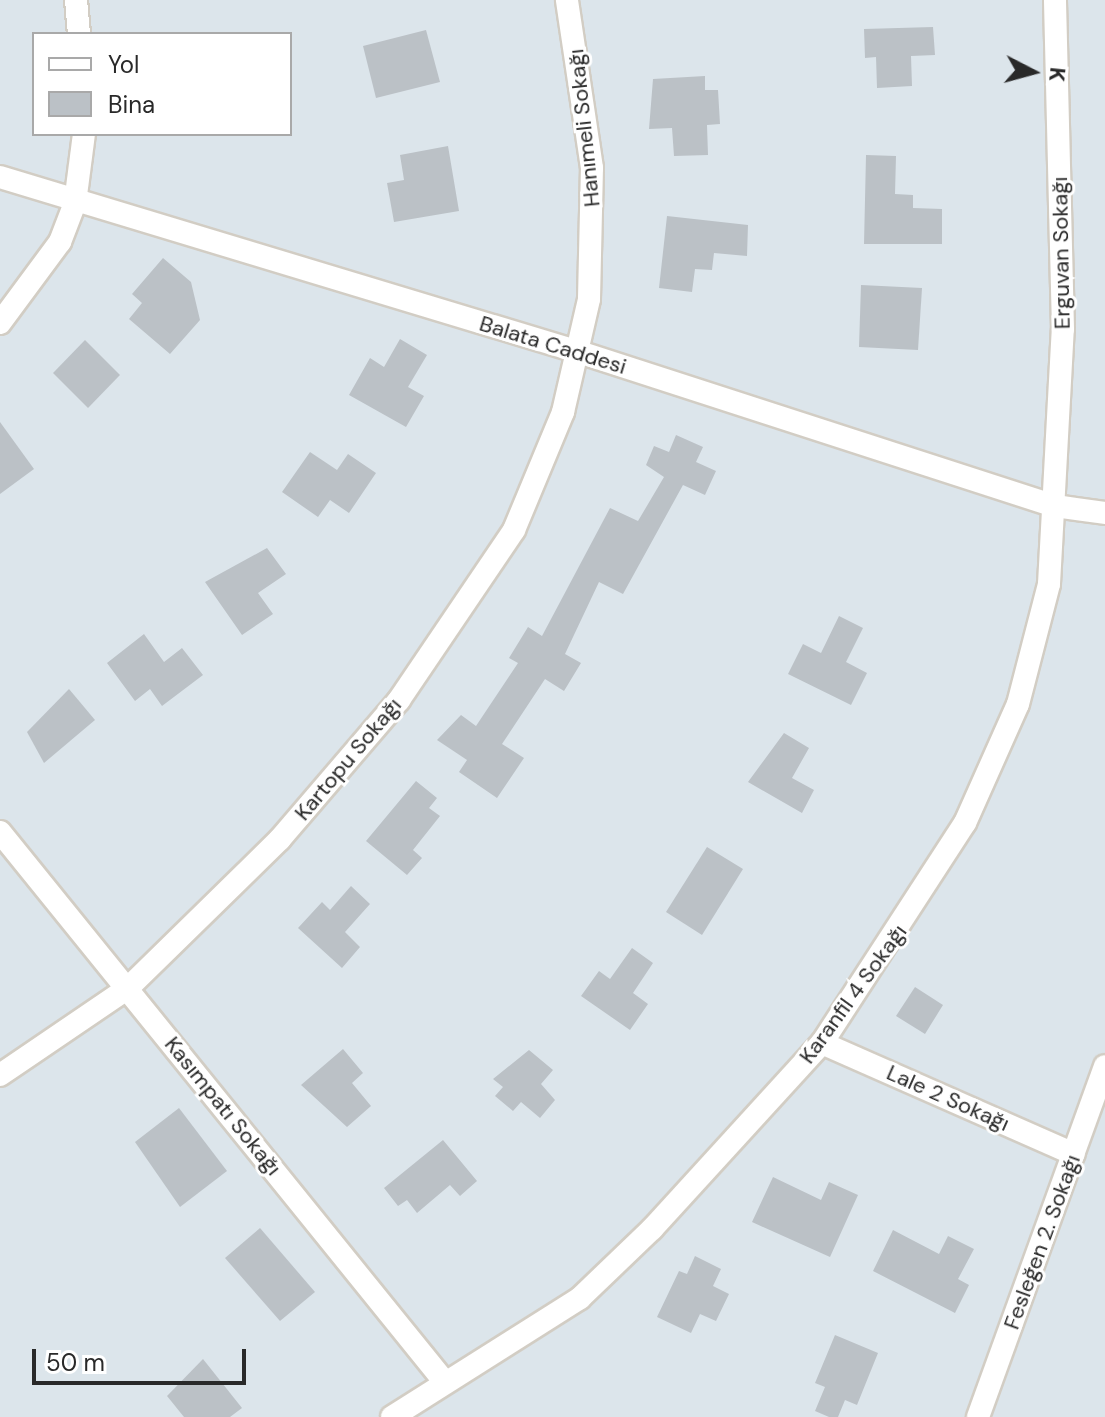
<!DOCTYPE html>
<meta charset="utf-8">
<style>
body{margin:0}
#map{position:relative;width:1105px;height:1417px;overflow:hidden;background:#dce5eb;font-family:"DM Sans",sans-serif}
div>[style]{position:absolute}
.building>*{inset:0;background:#bbc1c6}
.roads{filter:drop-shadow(2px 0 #d2cdc4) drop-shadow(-2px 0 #d2cdc4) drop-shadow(0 2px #d2cdc4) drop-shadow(0 -2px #d2cdc4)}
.minor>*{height:22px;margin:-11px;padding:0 11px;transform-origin:11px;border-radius:11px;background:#fff}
span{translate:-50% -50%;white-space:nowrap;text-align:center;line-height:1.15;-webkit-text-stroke:6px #fff;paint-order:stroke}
.street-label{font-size:22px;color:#292929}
.legend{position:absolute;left:32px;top:32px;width:260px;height:104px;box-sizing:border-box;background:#fff;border:2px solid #a9a9a9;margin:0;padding:10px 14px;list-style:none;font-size:24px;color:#292929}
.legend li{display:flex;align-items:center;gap:16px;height:40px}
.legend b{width:40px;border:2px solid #a9a9a9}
.north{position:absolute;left:993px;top:32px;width:80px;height:80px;-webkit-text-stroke:6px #fff;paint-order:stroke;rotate:96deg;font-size:22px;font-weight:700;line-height:32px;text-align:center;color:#292929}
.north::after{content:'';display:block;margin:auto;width:28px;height:36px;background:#292929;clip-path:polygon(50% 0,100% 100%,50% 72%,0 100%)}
.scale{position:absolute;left:32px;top:1349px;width:214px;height:36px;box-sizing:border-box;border:4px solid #292929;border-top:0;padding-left:10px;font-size:24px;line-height:28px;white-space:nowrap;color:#292929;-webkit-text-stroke:6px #fff;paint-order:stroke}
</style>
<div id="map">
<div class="building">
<i style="clip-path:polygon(933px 27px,935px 55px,911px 56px,912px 86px,877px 88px,876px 57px,865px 58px,864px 29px)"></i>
<i style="clip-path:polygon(426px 30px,440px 82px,376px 98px,363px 46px)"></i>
<i style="clip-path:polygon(705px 76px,705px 90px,718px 90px,720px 124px,707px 125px,708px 155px,674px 156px,672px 128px,649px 129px,653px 79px)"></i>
<i style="clip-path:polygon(448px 146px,459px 211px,394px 222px,387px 183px,404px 180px,400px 155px)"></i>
<i style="clip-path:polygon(866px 155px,896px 156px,895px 194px,913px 195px,913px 208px,942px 209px,942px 244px,864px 244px)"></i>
<i style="clip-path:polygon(667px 216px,748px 225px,747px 256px,714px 253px,712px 270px,695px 269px,692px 292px,659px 288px)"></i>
<i style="clip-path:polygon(163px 258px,191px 282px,200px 320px,170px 354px,129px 319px,142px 303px,132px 294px)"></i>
<i style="clip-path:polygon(861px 285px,922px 288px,918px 350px,859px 347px)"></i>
<i style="clip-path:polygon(400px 339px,427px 355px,408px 387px,424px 396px,406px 427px,349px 395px,370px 358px,384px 367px)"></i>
<i style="clip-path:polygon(85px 340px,120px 375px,88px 408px,53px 373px)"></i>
<i style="clip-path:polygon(0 422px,34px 469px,0 494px)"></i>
<i style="clip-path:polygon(676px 435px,703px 447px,696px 462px,716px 471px,705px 495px,683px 485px,623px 594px,599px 582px,565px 654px,581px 663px,564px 691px,545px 679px,502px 744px,524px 758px,497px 798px,459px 772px,467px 760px,437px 740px,461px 715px,476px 726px,518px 663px,509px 658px,528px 627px,542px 636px,610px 508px,638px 521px,664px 477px,646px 465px,654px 446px,669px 452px)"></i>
<i style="clip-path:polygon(310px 452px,337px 470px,348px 454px,376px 473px,349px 513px,330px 500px,318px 517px,282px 492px)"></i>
<i style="clip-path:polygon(267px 548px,286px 574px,258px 593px,273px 614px,242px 635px,205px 582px)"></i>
<i style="clip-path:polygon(839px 616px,863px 628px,846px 662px,867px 673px,851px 705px,788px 674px,803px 644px,821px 653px)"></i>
<i style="clip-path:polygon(144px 634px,164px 662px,182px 648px,203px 675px,162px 706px,150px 689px,135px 701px,107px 663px)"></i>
<i style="clip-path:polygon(69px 689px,95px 720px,44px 763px,27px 732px)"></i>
<i style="clip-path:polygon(784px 733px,809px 748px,792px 778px,814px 790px,802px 813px,748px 782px)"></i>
<i style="clip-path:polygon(416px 781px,437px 798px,429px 808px,440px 816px,413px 850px,422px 858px,407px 875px,366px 841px)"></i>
<i style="clip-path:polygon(707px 847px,743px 869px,702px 935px,666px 912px)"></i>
<i style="clip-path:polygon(351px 886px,370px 904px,345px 932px,360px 947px,342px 968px,298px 928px,322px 902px,330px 910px)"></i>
<i style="clip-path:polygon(632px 948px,653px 963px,633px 993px,648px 1004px,630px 1030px,581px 996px,599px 971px,610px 979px)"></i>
<i style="clip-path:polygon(915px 987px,943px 1005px,925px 1034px,896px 1016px)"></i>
<i style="clip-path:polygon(343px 1049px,363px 1073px,352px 1083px,371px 1106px,347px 1127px,301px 1085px)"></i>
<i style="clip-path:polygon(529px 1050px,553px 1070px,541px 1084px,555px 1100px,540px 1118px,521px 1102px,513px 1111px,495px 1096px,503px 1087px,493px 1079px)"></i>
<i style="clip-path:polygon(179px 1108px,227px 1171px,180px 1207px,135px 1142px)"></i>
<i style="clip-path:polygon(443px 1140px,477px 1181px,460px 1196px,450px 1185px,417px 1213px,407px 1200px,398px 1206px,384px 1188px)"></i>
<i style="clip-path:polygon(773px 1177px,821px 1200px,829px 1182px,858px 1195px,830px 1257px,752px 1222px)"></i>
<i style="clip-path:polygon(260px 1228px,315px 1292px,280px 1321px,225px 1258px)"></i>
<i style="clip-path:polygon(893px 1230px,939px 1254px,948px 1236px,974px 1249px,958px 1279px,969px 1285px,955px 1313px,873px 1271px)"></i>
<i style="clip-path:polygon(695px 1256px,721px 1269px,713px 1286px,729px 1294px,716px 1321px,700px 1314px,691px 1333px,657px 1317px,679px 1271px,687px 1274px)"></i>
<i style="clip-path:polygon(835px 1335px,878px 1353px,857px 1405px,845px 1400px,838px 1417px,829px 1417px,815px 1411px,825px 1387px,815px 1383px)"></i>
<i style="clip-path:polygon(203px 1359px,242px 1408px,230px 1417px,184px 1417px,167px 1396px)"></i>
</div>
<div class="roads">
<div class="minor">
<i style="left:76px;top:0;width:34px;rotate:85deg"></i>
<i style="left:0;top:177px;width:605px;rotate:16.82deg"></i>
<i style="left:579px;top:352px;width:500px;rotate:17.93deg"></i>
<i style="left:1055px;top:506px;width:50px;rotate:8deg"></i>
<i style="left:0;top:323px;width:101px;rotate:-53.5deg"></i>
<i style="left:60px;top:242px;width:42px;rotate:-69deg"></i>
<i style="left:75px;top:203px;width:70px;rotate:-82.6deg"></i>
<i style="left:0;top:832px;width:706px;rotate:51.04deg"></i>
<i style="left:822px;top:1043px;width:275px;rotate:23.8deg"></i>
<i style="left:0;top:1075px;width:155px;rotate:-34.2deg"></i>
<i style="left:128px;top:988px;width:213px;rotate:-44.4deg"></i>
<i style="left:280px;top:839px;width:183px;rotate:-49.4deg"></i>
<i style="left:399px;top:700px;width:205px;rotate:-55.9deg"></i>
<i style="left:514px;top:530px;width:128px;rotate:-67.4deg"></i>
<i style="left:563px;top:412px;width:116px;rotate:-77deg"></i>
<i style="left:589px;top:299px;width:131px;rotate:-88.7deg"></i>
<i style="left:592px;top:168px;width:170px;rotate:-98.5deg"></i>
<i style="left:392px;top:1417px;width:222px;rotate:-32.3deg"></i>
<i style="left:580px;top:1298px;width:100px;rotate:-43.8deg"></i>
<i style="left:652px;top:1229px;width:252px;rotate:-47.6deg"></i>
<i style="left:822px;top:1043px;width:262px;rotate:-57deg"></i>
<i style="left:965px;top:823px;width:130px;rotate:-66deg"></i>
<i style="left:1018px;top:704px;width:124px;rotate:-75.5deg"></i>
<i style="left:1049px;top:584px;width:255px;rotate:-86.9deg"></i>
<i style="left:1063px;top:329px;width:329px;rotate:-91.4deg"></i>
<i style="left:978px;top:1417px;width:373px;rotate:-70.1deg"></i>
</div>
</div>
<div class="street-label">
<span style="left:584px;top:128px;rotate:-96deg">Hanımeli Sokağı</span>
<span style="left:1061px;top:253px;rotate:-91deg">Erguvan Sokağı</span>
<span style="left:553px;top:345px;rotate:17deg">Balata Caddesi</span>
<span style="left:348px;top:759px;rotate:-50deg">Kartopu Sokağı</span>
<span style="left:853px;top:994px;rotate:-54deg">Karanfil 4 Sokağı</span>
<span style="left:948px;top:1098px;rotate:24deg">Lale 2 Sokağı</span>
<span style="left:223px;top:1106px;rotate:51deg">Kasımpatı Sokağı</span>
<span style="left:1042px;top:1242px;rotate:-70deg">Fesleğen 2. Sokağı</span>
</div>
<ul class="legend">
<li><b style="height:10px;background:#fff"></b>Yol</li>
<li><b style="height:22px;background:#bbc1c6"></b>Bina</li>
</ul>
<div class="north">K</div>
<div class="scale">50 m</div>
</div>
